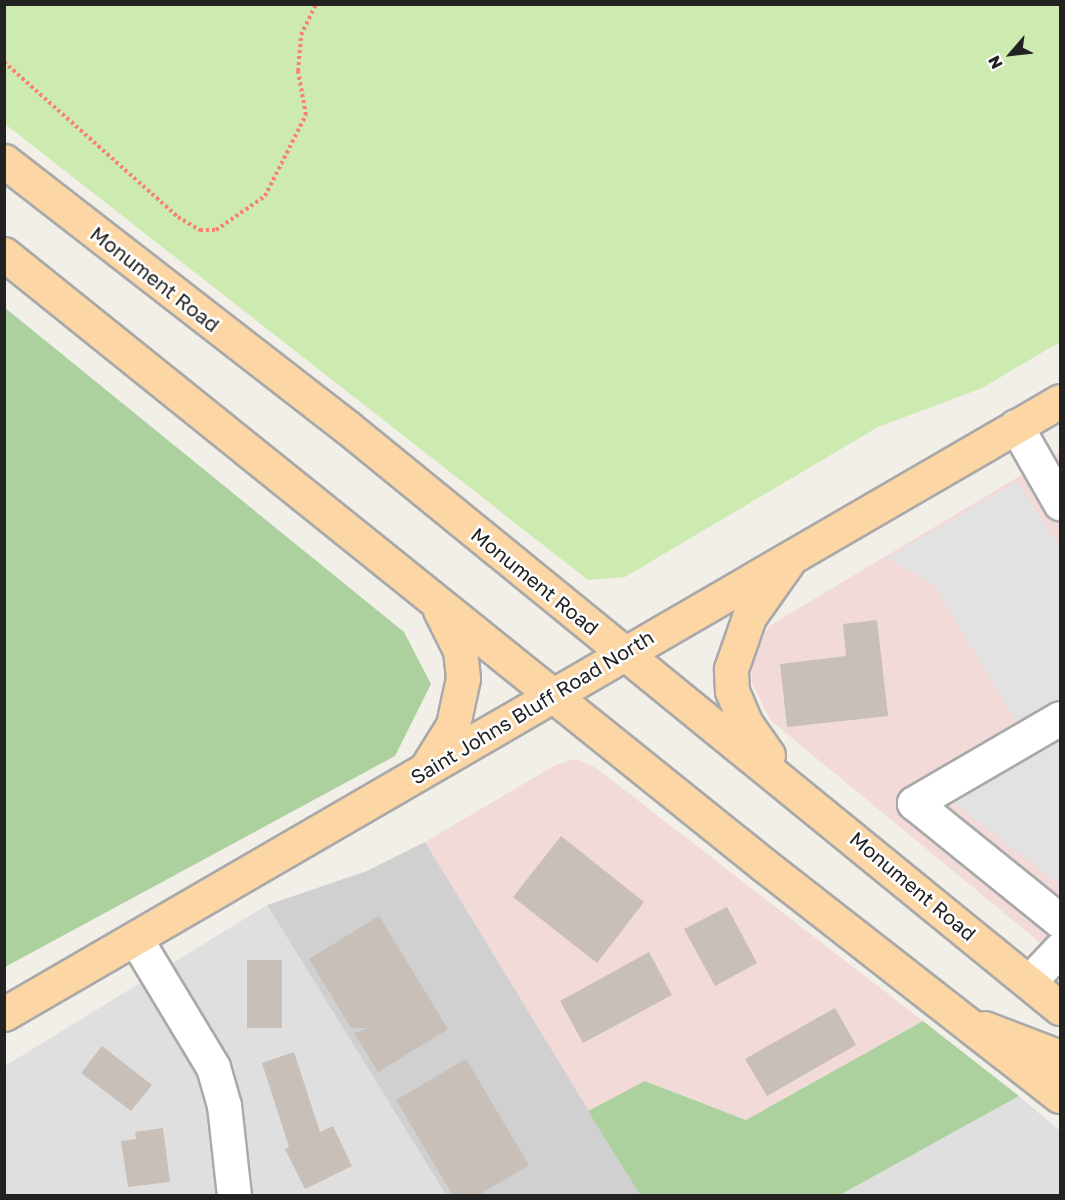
<!DOCTYPE html>
<style>
body{margin:0}
#map{position:relative;width:1065px;height:1200px;overflow:hidden;background:#f2efe9;font-family:"Golos Text",sans-serif}
div>[style]{position:absolute}
.residential>*{inset:0;background:#e0dfdf}
.commercial>*{inset:0;background:#f2dad9}
.religious>*{inset:0;background:#d0d0d0}
.grass>*{inset:0;background:#cdebb0}
.forest>*{inset:0;background:#add19e}
.parking>*{inset:0;background:#e2e2e2}
.building>*{inset:0;background:#c7bfb8}
.path>*{height:4px;margin-top:-2px;transform-origin:0;background:repeating-linear-gradient(90deg,#fa8072 0 3px,transparent 0 6px)}
.roads{filter:drop-shadow(2px 0 #a9a9a9) drop-shadow(-2px 0 #a9a9a9) drop-shadow(0 2px #a9a9a9) drop-shadow(0 -2px #a9a9a9)}
.minor>*{height:33px;margin:-16.5px;padding:0 16.5px;transform-origin:16.5px;border-radius:16.5px;background:#fff}
.major>*{height:33px;margin:-16.5px;padding:0 16.5px;transform-origin:16.5px;border-radius:16.5px;background:#fcd6a4}
span{translate:-50% -50%;white-space:nowrap;text-align:center;line-height:1.15;-webkit-text-stroke:5px #fff;paint-order:stroke}
.street-label{font-size:20px;color:#222}
.frame{position:absolute;inset:0;border:6px solid #222;pointer-events:none}
.north{position:absolute;left:981px;top:24px;width:60px;height:60px;-webkit-text-stroke:4px #fff;paint-order:stroke;rotate:242deg;font-size:16px;font-weight:700;line-height:24px;text-align:center;color:#222}
.north::after{content:'';display:block;margin:auto;width:21px;height:27px;background:#222;clip-path:polygon(50% 0,100% 100%,50% 72%,0 100%)}
</style>
<div id="map">
<div class="residential">
<i style="clip-path:polygon(267px 905px,446px 1195px,5px 1196px,5px 1066px)"></i>
<i style="clip-path:polygon(1019px 1096px,1060px 1131px,1060px 1195px,840px 1195px)"></i>
</div>
<div class="commercial">
<i style="clip-path:polygon(1060px 452px,1060px 959px,770px 720px,752px 683px,751px 661px,769px 626px)"></i>
<i style="clip-path:polygon(576px 759px,596px 768px,923px 1021px,746px 1120px,646px 1081px,588px 1111px,425px 842px,557px 764px)"></i>
</div>
<div class="religious">
<i style="clip-path:polygon(425px 842px,640px 1195px,446px 1195px,267px 905px,367px 871px)"></i>
</div>
<div class="grass">
<i style="clip-path:polygon(4px 5px,1060px 5px,1060px 342px,982px 388px,878px 427px,625px 577px,588px 580px,5px 124px)"></i>
</div>
<div class="forest">
<i style="clip-path:polygon(4px 307px,404px 632px,431px 684px,395px 756px,5px 967px)"></i>
<i style="clip-path:polygon(923px 1021px,1019px 1096px,840px 1195px,640px 1195px,588px 1111px,645px 1081px,746px 1120px)"></i>
</div>
<div class="parking">
<i style="clip-path:polygon(1017px 482px,1060px 548px,1060px 884px,947px 798px,1033px 749px,934px 585px,887px 558px)"></i>
</div>
<div class="building">
<i style="clip-path:polygon(877px 620px,888px 716px,787px 727px,780px 664px,846px 656px,843px 624px)"></i>
<i style="clip-path:polygon(561px 836px,644px 902px,597px 963px,513px 897px)"></i>
<i style="clip-path:polygon(727px 907px,757px 963px,715px 986px,684px 929px)"></i>
<i style="clip-path:polygon(379px 916px,448px 1029px,378px 1072px,354px 1033px,369px 1028px,351px 1028px,309px 959px)"></i>
<i style="clip-path:polygon(649px 952px,672px 995px,583px 1043px,560px 1001px)"></i>
<i style="clip-path:polygon(247px 960px,282px 960px,282px 1028px,247px 1028px)"></i>
<i style="clip-path:polygon(835px 1008px,856px 1045px,767px 1096px,745px 1059px)"></i>
<i style="clip-path:polygon(102px 1046px,152px 1085px,131px 1111px,81px 1073px)"></i>
<i style="clip-path:polygon(294px 1052px,320px 1132px,333px 1126px,352px 1166px,305px 1189px,285px 1149px,289px 1147px,262px 1063px)"></i>
<i style="clip-path:polygon(466px 1059px,529px 1165px,477px 1196px,453px 1196px,396px 1100px)"></i>
<i style="clip-path:polygon(163px 1128px,170px 1182px,128px 1187px,121px 1141px,136px 1139px,135px 1132px)"></i>
</div>
<div class="path">
<i style="left:4px;top:62px;width:233px;rotate:41.7deg"></i>
<i style="left:178px;top:217px;width:26px;rotate:31deg"></i>
<i style="left:200px;top:230px;width:16px"></i>
<i style="left:216px;top:230px;width:60px;rotate:-34.8deg"></i>
<i style="left:265px;top:196px;width:91px;rotate:-63.2deg"></i>
<i style="left:306px;top:115px;width:45px;rotate:-100.3deg"></i>
<i style="left:298px;top:71px;width:36px;rotate:-85deg"></i>
<i style="left:301px;top:35px;width:34px;rotate:-64deg"></i>
</div>
<div class="roads">
<div class="minor">
<i style="left:1016px;top:426px;width:89px;rotate:60.3deg"></i>
<i style="left:1060px;top:718px;width:169px;rotate:149.8deg"></i>
<i style="left:914px;top:803px;width:188px;rotate:38.9deg"></i>
<i style="left:137px;top:941px;width:147px;rotate:58.9deg"></i>
<i style="left:213px;top:1067px;width:40px;rotate:74deg"></i>
<i style="left:224px;top:1105px;width:92px;rotate:83.7deg"></i>
<i style="left:1029px;top:982px;width:45px;rotate:-46.8deg"></i>
</div>
<div class="major">
<i style="left:4px;top:161px;width:434px;rotate:37.8deg"></i>
<i style="left:347px;top:427px;width:920px;rotate:39.18deg"></i>
<i style="left:4px;top:254px;width:975px;rotate:38.8deg"></i>
<i style="left:764px;top:865px;width:375px;rotate:38deg"></i>
<i style="left:768px;top:755px;width:38px;rotate:-125deg"></i>
<i style="left:746px;top:724px;width:36px;rotate:-113deg"></i>
<i style="left:732px;top:691px;width:22px;rotate:-93deg"></i>
<i style="left:731px;top:669px;width:55px;rotate:-70.9deg"></i>
<i style="left:749px;top:617px;width:67px;rotate:-54.7deg"></i>
<i style="left:427px;top:767px;width:49px;rotate:-58.2deg"></i>
<i style="left:453px;top:725px;width:48px;rotate:-78deg"></i>
<i style="left:463px;top:678px;width:28px;rotate:-96deg"></i>
<i style="left:460px;top:650px;width:45px;rotate:-116.6deg"></i>
<i style="left:4px;top:1014px;width:1221px;rotate:-30.13deg"></i>
<i style="left:984px;top:1028px;width:81px;rotate:20.9deg"></i>
</div>
</div>
<div class="street-label">
<span style="left:155px;top:279px;rotate:38deg">Monument Road</span>
<span style="left:535px;top:581px;rotate:39deg">Monument Road</span>
<span style="left:532px;top:707px;rotate:-31deg">Saint Johns Bluff Road North</span>
<span style="left:913px;top:886px;rotate:40deg">Monument Road</span>
</div>
<div class="frame"></div>
<div class="north">N</div>
</div>
